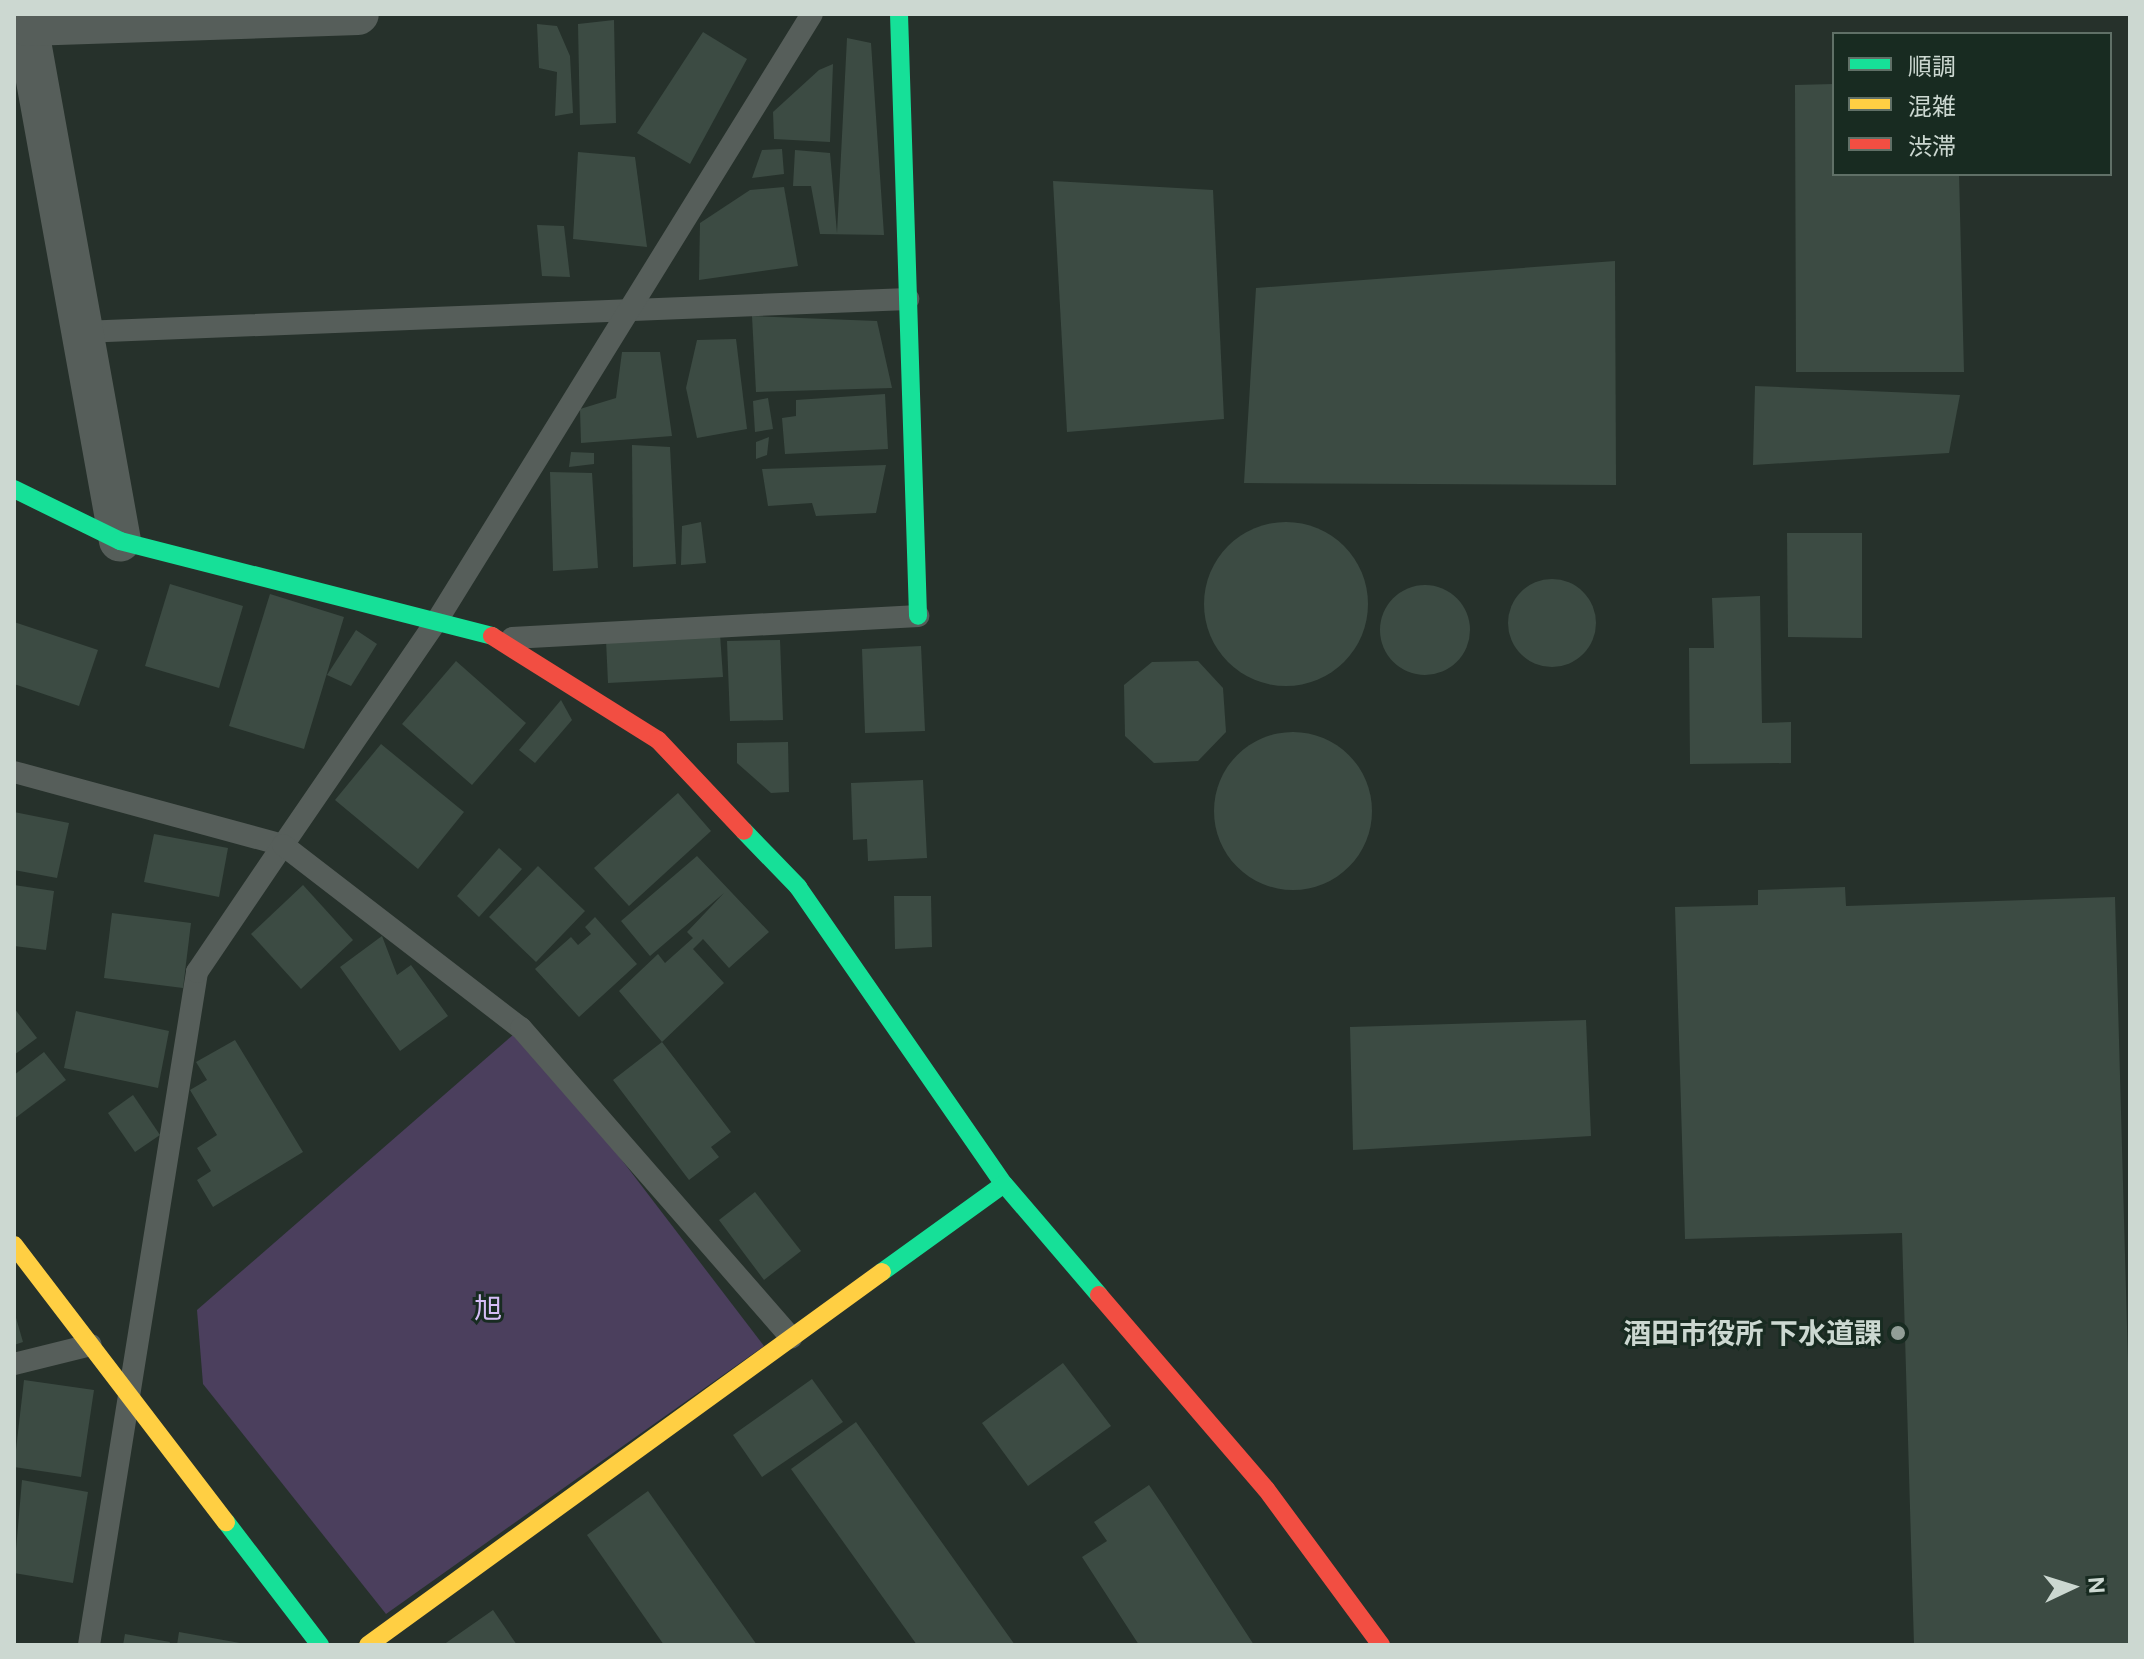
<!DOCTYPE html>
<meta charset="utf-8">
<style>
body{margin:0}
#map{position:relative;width:2144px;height:1659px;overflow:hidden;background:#26312b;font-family:Figtree,"Noto Sans JP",sans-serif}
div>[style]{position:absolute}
.green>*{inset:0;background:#4b3f5d}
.building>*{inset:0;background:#3c4b43}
.round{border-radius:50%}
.lane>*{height:22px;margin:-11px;padding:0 11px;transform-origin:11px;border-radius:11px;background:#565e5a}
.street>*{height:42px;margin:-21px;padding:0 21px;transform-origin:21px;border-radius:21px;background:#565e5a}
.fast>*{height:18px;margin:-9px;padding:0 9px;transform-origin:9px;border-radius:9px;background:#16e098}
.slow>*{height:18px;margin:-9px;padding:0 9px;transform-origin:9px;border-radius:9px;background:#ffcf43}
.jam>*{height:18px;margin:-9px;padding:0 9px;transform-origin:9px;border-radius:9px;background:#f24e42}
.dots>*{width:22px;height:22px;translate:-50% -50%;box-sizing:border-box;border:4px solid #182b21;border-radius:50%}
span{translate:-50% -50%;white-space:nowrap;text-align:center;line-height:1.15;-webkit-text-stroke:6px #182b21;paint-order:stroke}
.park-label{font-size:28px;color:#d5bdf6}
.poi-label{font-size:28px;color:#ccd8d1;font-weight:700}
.right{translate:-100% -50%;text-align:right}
.frame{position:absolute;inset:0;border:16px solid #ccd8d1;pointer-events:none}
.legend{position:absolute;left:1832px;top:32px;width:280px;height:144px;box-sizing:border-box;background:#182b21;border:2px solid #607067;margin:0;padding:10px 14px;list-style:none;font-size:24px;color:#ccd8d1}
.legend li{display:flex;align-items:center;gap:16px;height:40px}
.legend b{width:40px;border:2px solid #607067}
.north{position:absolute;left:2032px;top:1547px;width:80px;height:80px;-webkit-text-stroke:6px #182b21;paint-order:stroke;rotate:86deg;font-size:22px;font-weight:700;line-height:32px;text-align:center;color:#ccd8d1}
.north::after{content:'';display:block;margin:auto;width:28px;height:36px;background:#ccd8d1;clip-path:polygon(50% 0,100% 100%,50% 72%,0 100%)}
</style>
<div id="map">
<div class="green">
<i style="clip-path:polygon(521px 1028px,764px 1346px,386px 1614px,203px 1384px,197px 1310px)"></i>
</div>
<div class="building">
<i style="clip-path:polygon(614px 20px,616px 123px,580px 125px,578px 24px)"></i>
<i style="clip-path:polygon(537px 24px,557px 26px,570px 56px,573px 113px,555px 116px,557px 72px,539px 68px)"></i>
<i style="clip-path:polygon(703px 32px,747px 59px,690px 164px,637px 133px)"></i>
<i style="clip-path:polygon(847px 38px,871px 43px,884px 235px,820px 234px,811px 186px,793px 186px,795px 150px,830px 153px,837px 233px)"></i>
<i style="clip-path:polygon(833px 64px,830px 142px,774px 139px,773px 112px,819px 70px)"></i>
<i style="clip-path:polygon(1834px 84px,1834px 174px,1959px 174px,1964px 372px,1796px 372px,1795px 85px)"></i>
<i style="clip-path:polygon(782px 149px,784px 174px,752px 178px,762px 150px)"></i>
<i style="clip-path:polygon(578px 152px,635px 157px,647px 247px,573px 239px)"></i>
<i style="clip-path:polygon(1053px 181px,1213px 190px,1224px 419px,1067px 432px)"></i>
<i style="clip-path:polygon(784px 187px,798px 266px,699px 280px,700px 223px,750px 190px)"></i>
<i style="clip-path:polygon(537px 225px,564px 226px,570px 277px,542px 276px)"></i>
<i style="clip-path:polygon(1615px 261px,1616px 485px,1244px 483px,1256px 288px)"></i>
<i style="clip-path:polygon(752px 316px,877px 321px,892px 388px,756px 392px)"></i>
<i style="clip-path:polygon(736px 339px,747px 429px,697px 438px,686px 388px,697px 340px)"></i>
<i style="clip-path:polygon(622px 352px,660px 352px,672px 436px,581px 443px,580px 409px,616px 398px)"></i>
<i style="clip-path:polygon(1755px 386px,1960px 395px,1949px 453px,1753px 465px)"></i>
<i style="clip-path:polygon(885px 394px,888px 449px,785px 454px,782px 418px,796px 416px,796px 400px)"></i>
<i style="clip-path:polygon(768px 398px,773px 429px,755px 432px,753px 401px)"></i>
<i style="clip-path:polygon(769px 437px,767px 455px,756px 459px,756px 442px)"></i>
<i style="clip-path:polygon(632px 445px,670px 447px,676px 564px,633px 567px)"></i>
<i style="clip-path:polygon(571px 452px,594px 453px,594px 464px,569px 467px)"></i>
<i style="clip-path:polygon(886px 465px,876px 513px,816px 516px,812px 503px,768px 506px,762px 469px)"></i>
<i style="clip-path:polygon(550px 472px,592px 473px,598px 568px,553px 571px)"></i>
<i class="round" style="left:1204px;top:522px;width:164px;height:164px"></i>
<i style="clip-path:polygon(701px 522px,706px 563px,681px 565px,682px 526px)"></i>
<i style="clip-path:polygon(1787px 533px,1862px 533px,1862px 638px,1788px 637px)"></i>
<i class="round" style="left:1508px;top:579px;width:88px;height:88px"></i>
<i style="clip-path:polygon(170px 584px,243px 606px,219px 688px,145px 666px)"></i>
<i class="round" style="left:1380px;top:585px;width:90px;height:90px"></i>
<i style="clip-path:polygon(270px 594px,344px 617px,304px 749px,229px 726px)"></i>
<i style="clip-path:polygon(1760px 596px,1762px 723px,1791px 722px,1791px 763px,1690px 764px,1689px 648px,1714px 648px,1712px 598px)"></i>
<i style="clip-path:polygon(14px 622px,98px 650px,79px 706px,14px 684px)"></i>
<i style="clip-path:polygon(356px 630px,377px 644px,351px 686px,327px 675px)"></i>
<i style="clip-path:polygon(720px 634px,723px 677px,608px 683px,606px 640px)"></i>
<i style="clip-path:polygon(780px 640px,783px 720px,730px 721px,727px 641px)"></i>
<i style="clip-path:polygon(921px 646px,925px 731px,865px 733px,862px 649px)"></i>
<i style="clip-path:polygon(456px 661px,526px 723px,472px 785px,402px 724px)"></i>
<i style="clip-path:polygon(1198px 661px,1223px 688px,1226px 732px,1198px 761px,1154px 763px,1125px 736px,1124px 685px,1152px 662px)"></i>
<i style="clip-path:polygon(561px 700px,572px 720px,535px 763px,519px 750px)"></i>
<i class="round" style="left:1214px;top:732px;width:158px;height:158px"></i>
<i style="clip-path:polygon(788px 742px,789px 792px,771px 793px,737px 763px,737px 743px)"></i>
<i style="clip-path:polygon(381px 744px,464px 812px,418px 869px,335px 800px)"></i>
<i style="clip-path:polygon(923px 780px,927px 858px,868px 861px,867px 839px,853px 840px,851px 783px)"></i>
<i style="clip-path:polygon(678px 793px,711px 831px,629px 906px,594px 868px)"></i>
<i style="clip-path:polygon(14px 812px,69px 823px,57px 878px,14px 870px)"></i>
<i style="clip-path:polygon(154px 834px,228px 848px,219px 897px,144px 882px)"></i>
<i style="clip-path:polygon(499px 848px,522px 869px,479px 917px,457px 896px)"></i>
<i style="clip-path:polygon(697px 856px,769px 932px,729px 968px,703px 939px,693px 949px,724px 983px,662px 1042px,731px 1132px,711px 1147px,719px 1157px,689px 1180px,613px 1080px,662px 1042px,619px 991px,658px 954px,665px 963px,693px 938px,687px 932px,724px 893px,650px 956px,621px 921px)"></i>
<i style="clip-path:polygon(538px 866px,585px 911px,536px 962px,489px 917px)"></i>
<i style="clip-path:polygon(14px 885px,54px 891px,46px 950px,14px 946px)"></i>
<i style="clip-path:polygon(303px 885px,353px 940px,301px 989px,251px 934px)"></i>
<i style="clip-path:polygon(1845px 887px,1846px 906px,2115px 897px,2130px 1434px,2130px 1645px,1914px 1645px,1902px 1233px,1685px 1239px,1675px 907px,1758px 905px,1758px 890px)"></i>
<i style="clip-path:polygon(894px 896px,931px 896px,932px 947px,895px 949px)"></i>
<i style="clip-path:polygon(112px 913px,191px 923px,183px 988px,104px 978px)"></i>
<i style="clip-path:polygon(595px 917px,637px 964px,579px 1017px,535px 969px,571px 937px,578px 945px,591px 934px,585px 927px)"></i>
<i style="clip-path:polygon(382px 936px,397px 975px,411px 965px,448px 1016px,400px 1051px,340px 967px)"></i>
<i style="clip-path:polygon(14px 1008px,37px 1038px,14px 1055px)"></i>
<i style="clip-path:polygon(76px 1011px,169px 1031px,158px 1088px,64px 1068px)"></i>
<i style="clip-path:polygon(1586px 1020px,1591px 1136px,1353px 1150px,1350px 1027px)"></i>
<i style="clip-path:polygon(235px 1040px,303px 1152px,213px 1207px,197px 1180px,211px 1171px,197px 1148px,217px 1135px,190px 1090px,207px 1080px,196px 1062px)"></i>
<i style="clip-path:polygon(44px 1052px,66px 1080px,14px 1119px,14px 1075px)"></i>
<i style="clip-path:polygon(133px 1095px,160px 1135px,135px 1152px,108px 1113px)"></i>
<i style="clip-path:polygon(755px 1192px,801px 1251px,764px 1280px,719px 1220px)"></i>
<i style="clip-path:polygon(14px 1311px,23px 1342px,14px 1345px)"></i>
<i style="clip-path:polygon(1063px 1363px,1111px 1426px,1028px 1486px,982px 1423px)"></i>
<i style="clip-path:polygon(812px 1379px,843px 1422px,762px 1477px,733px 1435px)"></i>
<i style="clip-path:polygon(24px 1380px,94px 1390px,81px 1477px,14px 1467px)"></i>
<i style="clip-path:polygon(856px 1422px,1015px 1645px,917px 1645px,791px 1469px)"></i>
<i style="clip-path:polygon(22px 1480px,88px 1492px,73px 1583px,14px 1573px)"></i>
<i style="clip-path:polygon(1149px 1485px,1162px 1504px,1254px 1645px,1139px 1645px,1082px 1557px,1107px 1541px,1094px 1522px)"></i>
<i style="clip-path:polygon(648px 1491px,757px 1645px,664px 1645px,587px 1535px)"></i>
<i style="clip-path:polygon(493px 1610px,517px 1645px,443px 1645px)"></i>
<i style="clip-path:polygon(179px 1632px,240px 1643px,240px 1645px,177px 1645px)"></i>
<i style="clip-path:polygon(125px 1634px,170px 1642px,169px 1645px,123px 1645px)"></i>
</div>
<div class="lane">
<i style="left:82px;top:332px;width:827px;rotate:-2.29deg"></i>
<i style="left:512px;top:638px;width:407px;rotate:-3.1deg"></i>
<i style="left:14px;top:772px;width:279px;rotate:15.2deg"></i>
<i style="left:283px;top:845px;width:274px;rotate:-55.6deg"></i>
<i style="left:438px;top:619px;width:711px;rotate:-58.28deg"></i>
<i style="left:14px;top:1364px;width:79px;rotate:-13.9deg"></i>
<i style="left:89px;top:1645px;width:682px;rotate:-80.88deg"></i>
<i style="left:197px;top:972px;width:153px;rotate:-55.9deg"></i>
<i style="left:283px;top:845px;width:300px;rotate:37.6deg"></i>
<i style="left:521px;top:1028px;width:411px;rotate:48.9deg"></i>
</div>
<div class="street">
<i style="left:25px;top:14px;width:535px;rotate:79.78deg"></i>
<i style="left:27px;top:25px;width:331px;rotate:-1.9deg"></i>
</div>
<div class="fast">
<i style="left:899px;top:14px;width:602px;rotate:88.19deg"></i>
<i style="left:14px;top:489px;width:118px;rotate:26.1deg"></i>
<i style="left:120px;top:541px;width:384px;rotate:14.3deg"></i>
<i style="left:744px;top:831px;width:78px;rotate:46deg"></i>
<i style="left:798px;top:887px;width:361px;rotate:55.3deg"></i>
<i style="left:1004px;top:1184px;width:146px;rotate:49.4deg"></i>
<i style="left:882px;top:1272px;width:150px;rotate:-35.8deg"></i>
<i style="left:226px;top:1522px;width:155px;rotate:52.6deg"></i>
</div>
<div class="slow">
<i style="left:14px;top:1245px;width:349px;rotate:52.6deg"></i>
<i style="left:368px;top:1645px;width:635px;rotate:-35.97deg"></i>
</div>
<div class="jam">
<i style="left:492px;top:636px;width:196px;rotate:32.1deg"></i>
<i style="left:658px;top:740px;width:125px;rotate:46.6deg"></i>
<i style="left:1099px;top:1295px;width:256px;rotate:49.3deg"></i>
<i style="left:1266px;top:1489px;width:194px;rotate:53.6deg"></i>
</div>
<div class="dots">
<i style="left:1898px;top:1333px;background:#929e97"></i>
</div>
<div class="park-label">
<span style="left:488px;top:1308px">旭</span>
</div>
<div class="poi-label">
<span class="right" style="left:1882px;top:1333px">酒田市役所 下水道課</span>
</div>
<div class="frame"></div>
<ul class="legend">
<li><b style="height:10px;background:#16e098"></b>順調</li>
<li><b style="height:10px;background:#ffcf43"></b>混雑</li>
<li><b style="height:10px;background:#f24e42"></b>渋滞</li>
</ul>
<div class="north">N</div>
</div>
